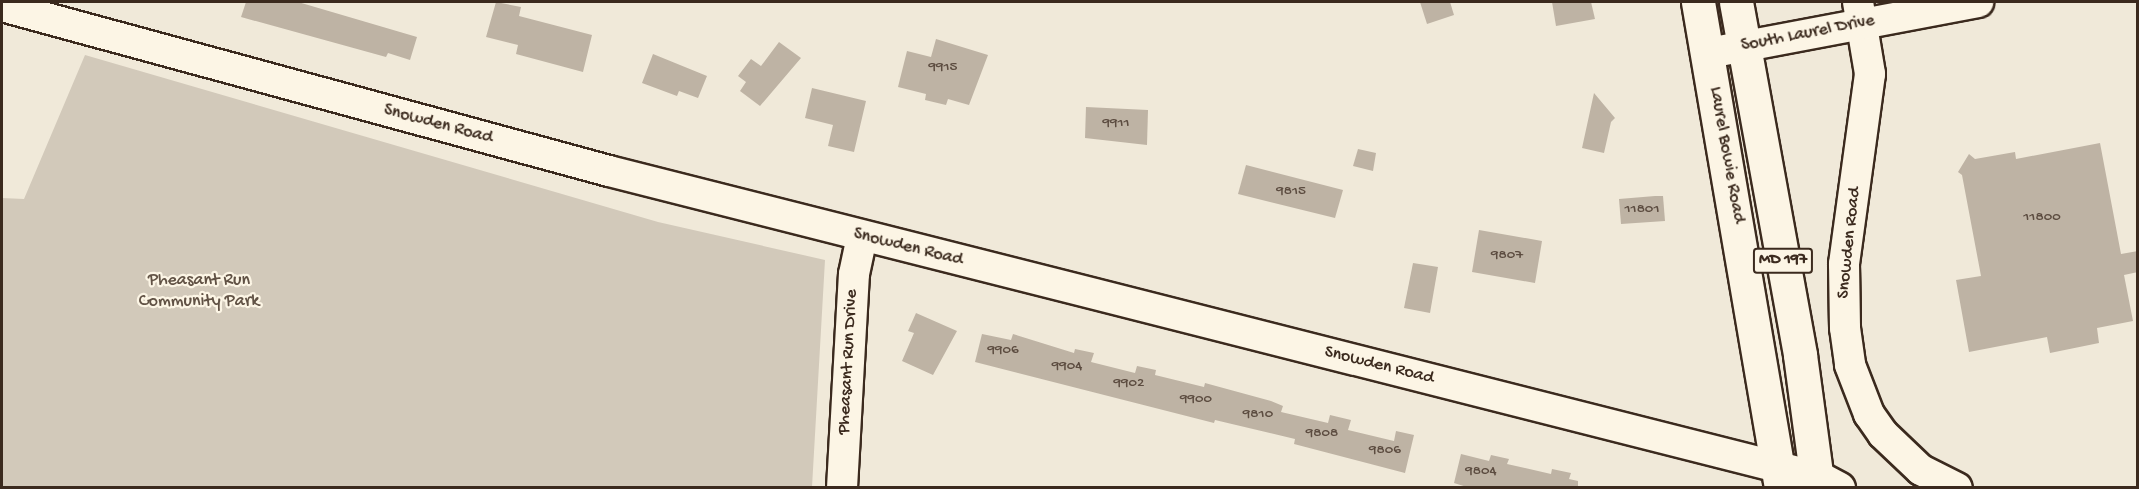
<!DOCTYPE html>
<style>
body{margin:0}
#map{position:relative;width:2139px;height:489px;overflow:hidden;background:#f0e9d9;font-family:"Gochi Hand",sans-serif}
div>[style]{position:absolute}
.green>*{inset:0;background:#d2c9ba}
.building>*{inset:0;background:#beb3a4}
.roads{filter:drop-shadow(2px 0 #3b2a1e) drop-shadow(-2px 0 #3b2a1e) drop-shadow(0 2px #3b2a1e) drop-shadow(0 -2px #3b2a1e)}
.minor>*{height:30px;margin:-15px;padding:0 15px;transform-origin:15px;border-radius:15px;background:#fcf5e5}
.major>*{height:33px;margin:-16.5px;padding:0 16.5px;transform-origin:16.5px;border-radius:16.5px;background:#fcf5e5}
.highway>*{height:33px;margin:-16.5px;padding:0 16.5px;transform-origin:16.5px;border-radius:16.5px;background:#fcf5e5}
span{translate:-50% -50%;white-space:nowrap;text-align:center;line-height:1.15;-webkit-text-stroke:4.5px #fcf5e5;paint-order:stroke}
.number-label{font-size:15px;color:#5c4c40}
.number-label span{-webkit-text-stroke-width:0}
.shield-label span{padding:2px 4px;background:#fcf5e5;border:2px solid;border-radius:4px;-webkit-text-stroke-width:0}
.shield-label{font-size:16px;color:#3b2a1e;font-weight:700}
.street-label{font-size:18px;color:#3b2a1e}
.park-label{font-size:18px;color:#615245}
.frame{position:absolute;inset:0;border:3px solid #3b2a1e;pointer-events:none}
</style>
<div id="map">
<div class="green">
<i style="clip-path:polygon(85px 55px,658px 222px,825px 260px,812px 487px,2px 487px,2px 198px,24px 199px)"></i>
</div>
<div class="building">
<i style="clip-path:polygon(246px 2px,298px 2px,417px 37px,410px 60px,388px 53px,386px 57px,241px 17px)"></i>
<i style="clip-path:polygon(496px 2px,521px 7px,519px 16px,592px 35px,583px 72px,516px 54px,518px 45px,486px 37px)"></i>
<i style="clip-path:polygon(1420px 2px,1450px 2px,1454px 15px,1427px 24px)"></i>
<i style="clip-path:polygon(1552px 2px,1591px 2px,1595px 19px,1556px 26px)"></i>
<i style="clip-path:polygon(936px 39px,988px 55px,969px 105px,948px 99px,946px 105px,925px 100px,926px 94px,898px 87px,907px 51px,931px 57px)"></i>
<i style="clip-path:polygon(779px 42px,801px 58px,760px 106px,740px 91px,746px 82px,738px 76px,751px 59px,761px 66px)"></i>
<i style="clip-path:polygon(653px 54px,707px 76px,698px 98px,679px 91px,677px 96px,642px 83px)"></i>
<i style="clip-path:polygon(812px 88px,866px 101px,854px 152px,828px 146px,833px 125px,805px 118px)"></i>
<i style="clip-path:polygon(1594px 93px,1615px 118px,1611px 122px,1604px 153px,1582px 148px)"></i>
<i style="clip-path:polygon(1086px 107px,1148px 110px,1147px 145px,1085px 138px)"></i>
<i style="clip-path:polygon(2100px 143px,2121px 254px,2138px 251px,2138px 272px,2124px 275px,2133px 321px,2097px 328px,2099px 343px,2050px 353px,2047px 337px,1969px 352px,1956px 280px,1981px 276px,1962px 175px,1958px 172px,1969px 154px,1975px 159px,2015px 152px,2016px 159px)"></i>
<i style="clip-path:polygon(1358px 149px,1376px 153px,1373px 171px,1353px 166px)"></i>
<i style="clip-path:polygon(1246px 165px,1343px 190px,1335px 218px,1238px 194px)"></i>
<i style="clip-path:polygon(1655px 196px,1663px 196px,1665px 221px,1621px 224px,1619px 199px)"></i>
<i style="clip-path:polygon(1479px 230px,1542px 241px,1535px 283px,1472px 272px)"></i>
<i style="clip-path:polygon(1413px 263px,1438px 267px,1430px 313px,1404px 308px)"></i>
<i style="clip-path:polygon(916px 313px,957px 331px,933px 375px,902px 361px,914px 333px,908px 331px)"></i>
<i style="clip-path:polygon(982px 334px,1011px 340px,1013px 334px,1074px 353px,1075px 349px,1094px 353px,1091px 362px,1135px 373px,1137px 366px,1156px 370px,1155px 375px,1204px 387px,1205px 383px,1271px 401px,1283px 406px,1281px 412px,1328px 423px,1330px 415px,1351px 420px,1348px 430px,1394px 441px,1396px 431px,1414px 435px,1405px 473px,1294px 444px,1295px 439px,1215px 420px,1214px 423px,975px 362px)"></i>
<i style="clip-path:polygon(1461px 454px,1489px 461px,1491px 455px,1509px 459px,1507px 464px,1551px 474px,1552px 469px,1571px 473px,1569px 479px,1578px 481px,1578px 488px,1470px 488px,1454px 483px)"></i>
</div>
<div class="roads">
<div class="minor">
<i style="left:1858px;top:2px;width:73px;rotate:80.5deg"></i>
<i style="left:1870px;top:74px;width:192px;rotate:97.8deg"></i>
<i style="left:1844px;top:264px;width:64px;rotate:89.1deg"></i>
<i style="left:1845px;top:328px;width:37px;rotate:82deg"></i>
<i style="left:1850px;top:365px;width:53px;rotate:68.8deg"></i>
<i style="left:1869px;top:414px;width:24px;rotate:55deg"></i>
<i style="left:1883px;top:434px;width:52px;rotate:43.5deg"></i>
<i style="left:1921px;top:470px;width:40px;rotate:26.6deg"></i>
<i style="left:2px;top:6px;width:629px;rotate:15.21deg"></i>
<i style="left:609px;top:171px;width:1246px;rotate:14.21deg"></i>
<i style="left:1709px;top:53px;width:274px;rotate:-10.7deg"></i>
<i style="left:842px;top:488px;width:214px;rotate:-86.8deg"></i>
<i style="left:854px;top:274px;width:38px;rotate:-78deg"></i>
</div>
<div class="major">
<i style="left:1698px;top:2px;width:493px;rotate:80.3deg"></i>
<i style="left:1736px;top:2px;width:359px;rotate:79.7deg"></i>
<i style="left:1800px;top:355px;width:134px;rotate:82.3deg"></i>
</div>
<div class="highway">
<i style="left:1817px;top:477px;width:24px;rotate:28deg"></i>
</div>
</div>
<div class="number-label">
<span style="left:943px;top:68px">9915</span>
<span style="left:1116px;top:124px">9911</span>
<span style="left:1291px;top:192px">9815</span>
<span style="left:1642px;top:210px">11801</span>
<span style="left:2042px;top:218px">11800</span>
<span style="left:1507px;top:256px">9807</span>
<span style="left:1003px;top:351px">9906</span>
<span style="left:1067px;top:367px">9904</span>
<span style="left:1129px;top:384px">9902</span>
<span style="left:1196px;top:400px">9900</span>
<span style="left:1258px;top:415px">9810</span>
<span style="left:1322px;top:434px">9808</span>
<span style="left:1385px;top:451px">9806</span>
<span style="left:1481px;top:472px">9804</span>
</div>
<div class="shield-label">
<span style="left:1783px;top:261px">MD 197</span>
</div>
<div class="street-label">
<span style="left:1808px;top:34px;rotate:-11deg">South Laurel Drive</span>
<span style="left:438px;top:125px;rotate:15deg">Snowden Road</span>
<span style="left:1726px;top:155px;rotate:80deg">Laurel Bowie Road</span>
<span style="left:1850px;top:243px;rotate:-84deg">Snowden Road</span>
<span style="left:908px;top:248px;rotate:14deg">Snowden Road</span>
<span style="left:849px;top:362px;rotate:-87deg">Pheasant Run Drive</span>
<span style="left:1379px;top:366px;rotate:14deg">Snowden Road</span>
</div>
<div class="park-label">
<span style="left:199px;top:292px">Pheasant Run<br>Community Park</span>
</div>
<div class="frame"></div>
</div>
